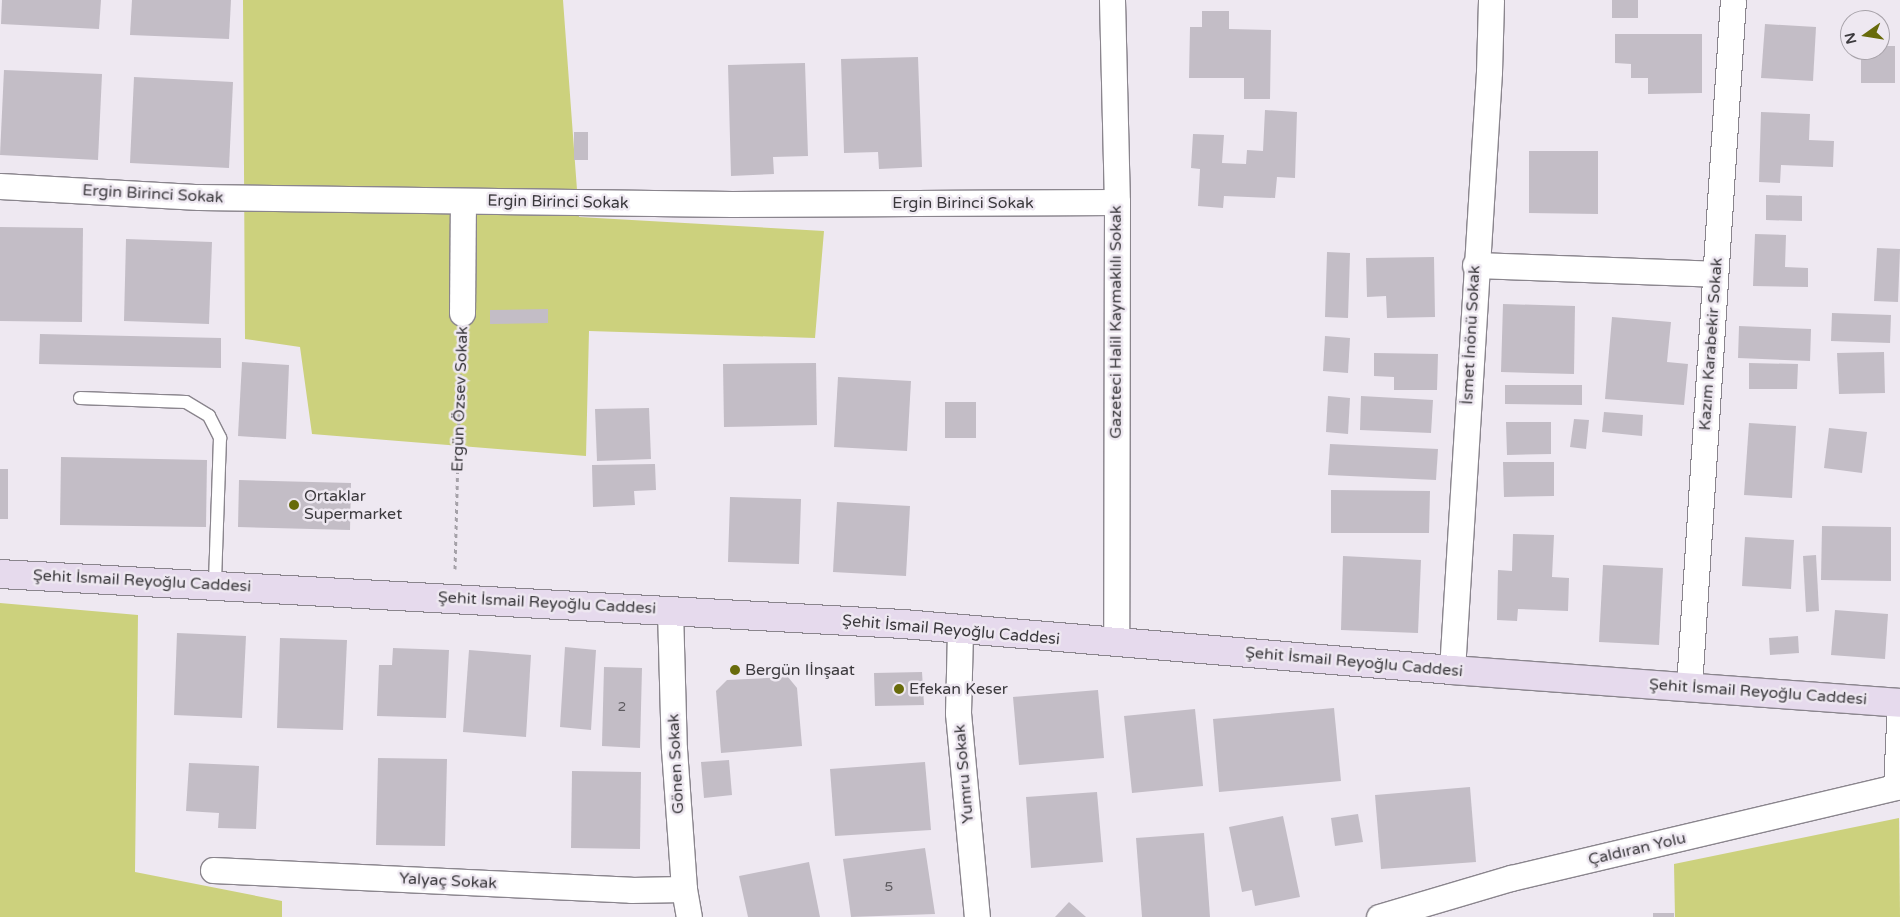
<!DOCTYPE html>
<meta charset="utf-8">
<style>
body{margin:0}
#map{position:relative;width:1900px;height:917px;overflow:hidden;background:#eee8f1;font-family:"Varela Round",sans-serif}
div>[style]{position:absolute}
.green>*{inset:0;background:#ccd17d}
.building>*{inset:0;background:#c3bdc6}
.path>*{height:3px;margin-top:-1.5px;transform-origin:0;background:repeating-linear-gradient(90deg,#a5a1a8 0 4px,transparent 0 8px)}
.roads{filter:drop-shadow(1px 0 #8a858d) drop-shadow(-1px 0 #8a858d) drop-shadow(0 1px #8a858d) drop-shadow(0 -1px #8a858d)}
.lane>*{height:12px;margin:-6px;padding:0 6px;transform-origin:6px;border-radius:6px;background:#fff}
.street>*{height:25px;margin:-12.5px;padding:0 12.5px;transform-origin:12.5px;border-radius:12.5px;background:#fff}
.secondary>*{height:28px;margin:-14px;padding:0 14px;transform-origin:14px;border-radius:14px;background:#e6daed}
.dots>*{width:14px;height:14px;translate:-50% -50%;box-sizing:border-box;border:2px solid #eee8f1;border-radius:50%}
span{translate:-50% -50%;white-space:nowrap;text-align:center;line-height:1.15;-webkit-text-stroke:5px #eee8f1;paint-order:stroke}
.number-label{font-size:14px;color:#5e5b60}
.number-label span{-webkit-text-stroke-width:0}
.street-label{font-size:16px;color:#3c3a3e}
.poi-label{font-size:16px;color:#3c3a3e}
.left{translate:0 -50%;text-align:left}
.north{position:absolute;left:1840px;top:10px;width:50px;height:50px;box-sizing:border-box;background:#eee8f1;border:1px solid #a7a2a9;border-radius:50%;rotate:257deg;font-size:14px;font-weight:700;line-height:20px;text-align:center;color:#3c3a3e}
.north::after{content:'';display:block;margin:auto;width:18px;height:22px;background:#686b0b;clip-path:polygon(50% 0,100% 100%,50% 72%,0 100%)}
</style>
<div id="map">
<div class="green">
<i style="clip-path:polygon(243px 0,563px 0,579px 217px,824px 231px,815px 338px,589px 331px,586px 456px,312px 434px,300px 347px,245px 339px)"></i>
<i style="clip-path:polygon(0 603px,138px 615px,135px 872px,282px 901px,282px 917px,0 917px)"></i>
<i style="clip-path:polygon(1899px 818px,1900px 917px,1675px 917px,1674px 864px)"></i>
</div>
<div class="building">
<i style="clip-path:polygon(2px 0,101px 0,99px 29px,1px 24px)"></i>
<i style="clip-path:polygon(132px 0,231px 0,229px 39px,130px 35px)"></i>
<i style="clip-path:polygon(1612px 0,1638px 0,1638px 18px,1612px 18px)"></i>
<i style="clip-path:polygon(1202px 11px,1229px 11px,1229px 29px,1271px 30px,1270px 99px,1244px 99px,1244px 78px,1189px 78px,1190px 27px,1202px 27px)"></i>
<i style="clip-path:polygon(1765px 24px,1816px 27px,1813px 81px,1761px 78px)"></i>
<i style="clip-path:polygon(1615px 34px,1702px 34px,1702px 93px,1648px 94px,1648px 78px,1631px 78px,1631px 64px,1615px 63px)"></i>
<i style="clip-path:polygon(1880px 46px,1895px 46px,1895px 83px,1861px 83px,1861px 50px,1880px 50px)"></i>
<i style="clip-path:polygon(918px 57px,922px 167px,879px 169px,878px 152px,844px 153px,841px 59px)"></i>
<i style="clip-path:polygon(805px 63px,808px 156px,773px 157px,774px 174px,731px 176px,728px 65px)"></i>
<i style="clip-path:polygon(4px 70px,102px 74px,98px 160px,0 155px)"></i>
<i style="clip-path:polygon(134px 77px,233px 82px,229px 168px,130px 163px)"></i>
<i style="clip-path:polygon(1265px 110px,1297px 112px,1295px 178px,1277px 177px,1275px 198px,1224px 196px,1223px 208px,1198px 206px,1200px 169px,1191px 168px,1193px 134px,1224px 135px,1222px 163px,1246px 164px,1247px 150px,1263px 151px)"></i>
<i style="clip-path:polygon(1761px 112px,1810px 114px,1809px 140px,1834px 141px,1833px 167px,1781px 165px,1780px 183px,1759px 182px)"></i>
<i style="clip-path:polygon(574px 132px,588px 132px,588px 160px,574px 160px)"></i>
<i style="clip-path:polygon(1529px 151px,1598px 151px,1598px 214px,1529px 213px)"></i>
<i style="clip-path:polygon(1766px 195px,1802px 196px,1802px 221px,1766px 220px)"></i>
<i style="clip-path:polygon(0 227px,83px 228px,82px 322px,0 321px)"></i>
<i style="clip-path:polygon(1755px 234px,1786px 235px,1785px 267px,1808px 268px,1808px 287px,1753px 286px)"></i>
<i style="clip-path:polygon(126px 239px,212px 242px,209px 324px,124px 321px)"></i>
<i style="clip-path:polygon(1877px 248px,1900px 249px,1898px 302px,1874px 301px)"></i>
<i style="clip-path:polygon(1327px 252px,1350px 253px,1348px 318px,1325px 317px)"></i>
<i style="clip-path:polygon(1434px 257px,1435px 317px,1387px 318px,1386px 296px,1367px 297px,1366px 258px)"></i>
<i style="clip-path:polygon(1503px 304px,1575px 306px,1574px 374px,1501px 372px)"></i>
<i style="clip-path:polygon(548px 309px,548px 323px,490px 324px,490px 310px)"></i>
<i style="clip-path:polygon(1832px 313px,1891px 315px,1890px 343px,1831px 341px)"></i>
<i style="clip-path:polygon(1612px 317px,1671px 322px,1667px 362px,1688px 364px,1684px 405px,1605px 399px)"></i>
<i style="clip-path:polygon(1739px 326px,1811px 329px,1810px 361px,1738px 358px)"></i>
<i style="clip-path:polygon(40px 334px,221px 338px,221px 368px,39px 364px)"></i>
<i style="clip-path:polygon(1325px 336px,1350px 338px,1348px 373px,1323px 371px)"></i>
<i style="clip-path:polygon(1884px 352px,1885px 393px,1839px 394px,1837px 353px)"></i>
<i style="clip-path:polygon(1374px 353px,1438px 354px,1437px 390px,1394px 390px,1394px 377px,1374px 376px)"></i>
<i style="clip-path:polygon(242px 362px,289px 365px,286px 439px,238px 436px)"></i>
<i style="clip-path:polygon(816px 363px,817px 425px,724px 427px,723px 364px)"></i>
<i style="clip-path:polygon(1749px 363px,1798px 364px,1797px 389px,1749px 389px)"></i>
<i style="clip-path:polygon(838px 377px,911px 381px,907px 451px,834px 447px)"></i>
<i style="clip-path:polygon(1505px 385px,1582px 385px,1582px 405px,1505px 404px)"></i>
<i style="clip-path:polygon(1328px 396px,1350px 398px,1348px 434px,1326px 432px)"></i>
<i style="clip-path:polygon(1361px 396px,1433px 400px,1431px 433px,1360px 430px)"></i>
<i style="clip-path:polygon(945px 402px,976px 402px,976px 438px,945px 438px)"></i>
<i style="clip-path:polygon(649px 408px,651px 459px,597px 461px,595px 409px)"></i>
<i style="clip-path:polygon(1604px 412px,1643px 415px,1642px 436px,1602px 432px)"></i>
<i style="clip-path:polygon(1574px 419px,1589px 420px,1586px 449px,1570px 447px)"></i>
<i style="clip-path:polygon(1506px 422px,1551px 422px,1551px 454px,1507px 455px)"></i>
<i style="clip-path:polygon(1749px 423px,1796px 426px,1792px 498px,1744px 495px)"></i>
<i style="clip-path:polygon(1829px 428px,1867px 432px,1862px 473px,1824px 468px)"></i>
<i style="clip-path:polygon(1330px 444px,1438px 449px,1436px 480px,1328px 475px)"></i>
<i style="clip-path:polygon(61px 457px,207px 460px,206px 527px,60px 525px)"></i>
<i style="clip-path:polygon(1503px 462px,1554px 462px,1554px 496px,1504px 497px)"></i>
<i style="clip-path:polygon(655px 464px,656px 490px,634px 491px,635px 505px,593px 507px,592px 465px)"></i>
<i style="clip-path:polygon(0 469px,8px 469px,8px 519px,0 519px)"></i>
<i style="clip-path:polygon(239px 480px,351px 483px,350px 530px,238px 527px)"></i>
<i style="clip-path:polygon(1331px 490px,1430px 491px,1429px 533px,1331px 533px)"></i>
<i style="clip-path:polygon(730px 497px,801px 499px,799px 564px,728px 562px)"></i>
<i style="clip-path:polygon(837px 502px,910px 506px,906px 576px,833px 572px)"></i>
<i style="clip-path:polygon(1822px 526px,1891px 527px,1891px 581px,1821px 580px)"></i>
<i style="clip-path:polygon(1513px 534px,1554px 535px,1552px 577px,1569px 578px,1568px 611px,1518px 609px,1517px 621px,1497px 620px,1498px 570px,1512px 571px)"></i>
<i style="clip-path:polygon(1745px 537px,1794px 540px,1791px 589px,1742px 586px)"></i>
<i style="clip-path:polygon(1816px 555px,1819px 611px,1806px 612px,1803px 556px)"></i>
<i style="clip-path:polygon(1343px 556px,1421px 560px,1418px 633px,1341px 630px)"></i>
<i style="clip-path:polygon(1603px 565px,1663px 568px,1659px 645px,1599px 642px)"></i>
<i style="clip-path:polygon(1835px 610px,1888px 614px,1885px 659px,1831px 655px)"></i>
<i style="clip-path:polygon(177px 633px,246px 636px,242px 718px,174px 715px)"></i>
<i style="clip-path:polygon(1798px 636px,1799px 653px,1770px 655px,1769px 638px)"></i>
<i style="clip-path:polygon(280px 638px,347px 640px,343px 730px,277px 728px)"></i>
<i style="clip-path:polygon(565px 647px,596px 650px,591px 730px,560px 727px)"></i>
<i style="clip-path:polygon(393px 648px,449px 650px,446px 718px,377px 716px,379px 665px,392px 665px)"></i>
<i style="clip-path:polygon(469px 650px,531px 655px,526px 737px,463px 732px)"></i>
<i style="clip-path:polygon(604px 667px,642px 668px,640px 748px,602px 746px)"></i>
<i style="clip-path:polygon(922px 672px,924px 705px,875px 706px,874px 673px)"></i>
<i style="clip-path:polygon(788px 677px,797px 688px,802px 746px,721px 753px,716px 691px,727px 680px)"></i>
<i style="clip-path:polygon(1098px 690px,1104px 758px,1019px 765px,1013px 697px)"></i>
<i style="clip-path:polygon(1334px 708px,1341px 781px,1219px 792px,1213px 719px)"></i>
<i style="clip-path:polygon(1195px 709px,1203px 786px,1132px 793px,1124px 716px)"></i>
<i style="clip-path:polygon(378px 758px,447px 759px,445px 846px,376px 845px)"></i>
<i style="clip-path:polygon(729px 760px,732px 795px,704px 798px,701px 762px)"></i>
<i style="clip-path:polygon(925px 762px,931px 830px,835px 836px,830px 769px)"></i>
<i style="clip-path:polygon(189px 763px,259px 766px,256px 829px,218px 828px,219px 813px,186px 811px)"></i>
<i style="clip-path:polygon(572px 771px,641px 772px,640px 849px,571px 848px)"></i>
<i style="clip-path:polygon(1470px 787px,1476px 862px,1381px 869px,1375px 795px)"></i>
<i style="clip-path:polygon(1097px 792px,1103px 862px,1031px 868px,1026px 797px)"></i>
<i style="clip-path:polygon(1358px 814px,1363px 842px,1335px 846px,1331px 818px)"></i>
<i style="clip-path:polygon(1283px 816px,1300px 897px,1255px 906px,1252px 890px,1242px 892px,1229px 827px)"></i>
<i style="clip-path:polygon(1204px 833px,1210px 917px,1142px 917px,1136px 838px)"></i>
<i style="clip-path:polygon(925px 848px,935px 914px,851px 917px,843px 859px)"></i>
<i style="clip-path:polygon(809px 862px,820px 917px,748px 917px,739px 876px)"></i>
<i style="clip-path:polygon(1069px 902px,1086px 917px,1055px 917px)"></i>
<i style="clip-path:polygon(1653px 913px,1674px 913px,1674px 917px,1653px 917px)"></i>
</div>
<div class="path">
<i style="left:455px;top:569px;width:229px;rotate:-88.5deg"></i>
</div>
<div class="roads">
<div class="lane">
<i style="left:80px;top:398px;width:106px;rotate:2.2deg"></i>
<i style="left:186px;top:402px;width:27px;rotate:31deg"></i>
<i style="left:209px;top:416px;width:25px;rotate:63deg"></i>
<i style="left:220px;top:438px;width:146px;rotate:92deg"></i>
</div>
<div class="street">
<i style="left:1112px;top:0;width:202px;rotate:88.6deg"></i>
<i style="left:1117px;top:202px;width:441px;rotate:90.1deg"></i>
<i style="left:0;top:186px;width:199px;rotate:3.2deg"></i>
<i style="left:199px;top:197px;width:533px;rotate:0.75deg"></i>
<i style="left:732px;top:204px;width:385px;rotate:-0.3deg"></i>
<i style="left:1475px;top:265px;width:240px;rotate:2.1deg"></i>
<i style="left:462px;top:313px;width:112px;rotate:-89.5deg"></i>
<i style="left:670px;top:610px;width:139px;rotate:88.4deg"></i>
<i style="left:674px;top:749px;width:140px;rotate:85.9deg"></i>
<i style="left:684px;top:889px;width:28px;rotate:80deg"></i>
<i style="left:960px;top:631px;width:82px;rotate:91.4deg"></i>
<i style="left:958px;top:713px;width:205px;rotate:84.7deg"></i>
<i style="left:1452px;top:670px;width:599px;rotate:-86.46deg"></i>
<i style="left:1489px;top:72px;width:72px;rotate:-88.4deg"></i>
<i style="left:1689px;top:687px;width:688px;rotate:-86.34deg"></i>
<i style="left:213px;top:870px;width:418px;rotate:2.7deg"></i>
<i style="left:631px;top:890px;width:53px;rotate:-1.1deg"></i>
<i style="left:1379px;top:917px;width:138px;rotate:-16.5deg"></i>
<i style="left:1511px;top:878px;width:396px;rotate:-13.3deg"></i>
<i style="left:1896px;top:787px;width:84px;rotate:-87.3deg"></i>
</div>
<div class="secondary">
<i style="left:0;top:574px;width:904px;rotate:3.17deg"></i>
<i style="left:903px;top:624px;width:551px;rotate:4.79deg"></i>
<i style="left:1452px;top:670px;width:449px;rotate:4.2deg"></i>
</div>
</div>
<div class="dots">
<i style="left:294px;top:505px;background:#686b0b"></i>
<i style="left:735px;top:670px;background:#686b0b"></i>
<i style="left:899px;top:689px;background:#686b0b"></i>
</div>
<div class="number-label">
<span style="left:622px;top:707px">2</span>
<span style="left:889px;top:887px">5</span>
</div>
<div class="street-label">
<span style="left:153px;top:194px;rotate:3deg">Ergin Birinci Sokak</span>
<span style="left:558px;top:202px;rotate:1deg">Ergin Birinci Sokak</span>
<span style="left:963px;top:203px">Ergin Birinci Sokak</span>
<span style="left:1116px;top:322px;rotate:-90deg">Gazeteci Halil Kaymaklılı Sokak</span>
<span style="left:1471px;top:335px;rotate:-87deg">İsmet İnönü Sokak</span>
<span style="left:1711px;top:344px;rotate:-86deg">Kazım Karabekir Sokak</span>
<span style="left:460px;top:399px;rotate:-88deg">Ergün Özsev Sokak</span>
<span style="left:142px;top:581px;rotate:3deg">Şehit İsmail Reyoğlu Caddesi</span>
<span style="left:547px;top:603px;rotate:3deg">Şehit İsmail Reyoğlu Caddesi</span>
<span style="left:951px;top:630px;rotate:5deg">Şehit İsmail Reyoğlu Caddesi</span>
<span style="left:1354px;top:662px;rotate:5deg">Şehit İsmail Reyoğlu Caddesi</span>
<span style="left:1758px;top:692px;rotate:4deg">Şehit İsmail Reyoğlu Caddesi</span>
<span style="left:676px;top:764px;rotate:-93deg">Gönen Sokak</span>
<span style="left:964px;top:774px;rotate:-95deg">Yumru Sokak</span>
<span style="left:1637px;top:849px;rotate:-13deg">Çaldıran Yolu</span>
<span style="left:448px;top:881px;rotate:3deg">Yalyaç Sokak</span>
</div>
<div class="poi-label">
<span class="left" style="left:304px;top:505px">Ortaklar<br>Supermarket</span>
<span class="left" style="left:745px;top:670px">Bergün Iİnşaat</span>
<span class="left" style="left:909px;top:689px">Efekan Keser</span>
</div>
<div class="north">N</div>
</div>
